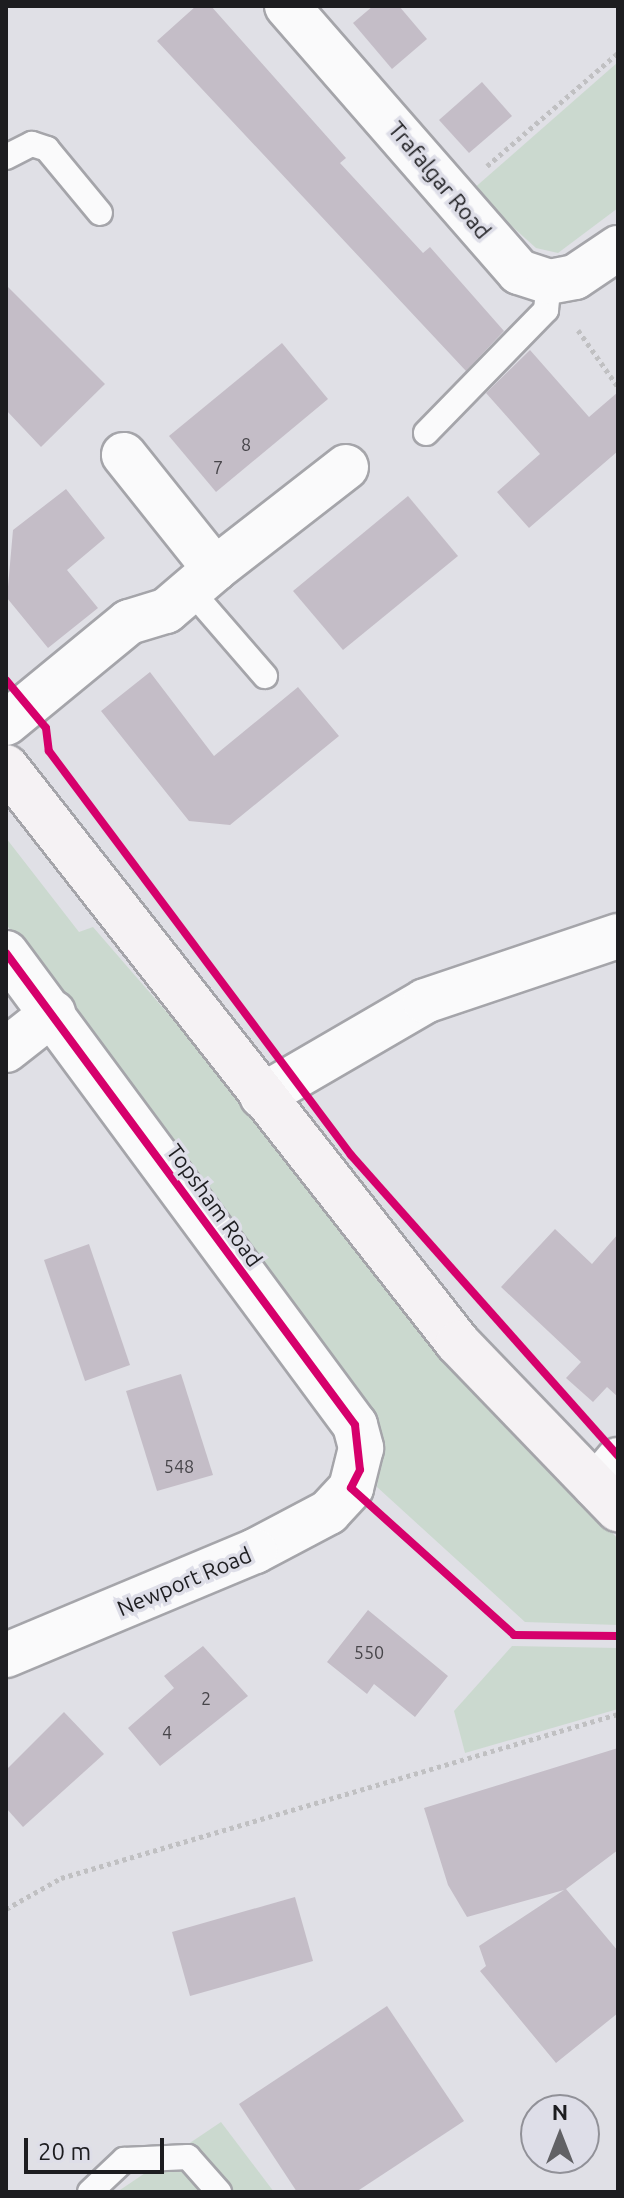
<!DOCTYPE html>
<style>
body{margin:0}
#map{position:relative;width:624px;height:2198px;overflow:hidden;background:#e0e0e6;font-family:Ubuntu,sans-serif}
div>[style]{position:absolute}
.green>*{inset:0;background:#cbd9cf}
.building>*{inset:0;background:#c4bdc7}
.path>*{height:5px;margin-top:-2.5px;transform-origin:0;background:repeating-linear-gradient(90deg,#c0c0c2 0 4px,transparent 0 8px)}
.roads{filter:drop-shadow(2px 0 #a5a5aa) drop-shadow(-2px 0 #a5a5aa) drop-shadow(0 2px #a5a5aa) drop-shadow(0 -2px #a5a5aa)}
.lane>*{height:24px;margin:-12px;padding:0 12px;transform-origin:12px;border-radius:12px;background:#fafafb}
.street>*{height:44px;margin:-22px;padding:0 22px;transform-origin:22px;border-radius:22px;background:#fafafb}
.secondary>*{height:44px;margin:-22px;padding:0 22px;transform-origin:22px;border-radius:22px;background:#f5f2f4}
.cycleway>*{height:8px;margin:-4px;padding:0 4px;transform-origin:4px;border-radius:4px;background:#d6006c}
span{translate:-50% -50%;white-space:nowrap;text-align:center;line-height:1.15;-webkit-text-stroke:7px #dedee8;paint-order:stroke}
.number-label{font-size:18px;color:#47454a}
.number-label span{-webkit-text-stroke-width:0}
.street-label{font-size:22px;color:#1d1d20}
.frame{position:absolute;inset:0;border:8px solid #1d1d20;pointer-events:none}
.north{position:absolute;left:520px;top:2094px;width:80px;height:80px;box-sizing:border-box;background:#dedee8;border:2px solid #919198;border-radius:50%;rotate:0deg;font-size:22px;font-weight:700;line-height:32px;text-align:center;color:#1d1d20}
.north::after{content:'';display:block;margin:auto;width:28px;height:36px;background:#616165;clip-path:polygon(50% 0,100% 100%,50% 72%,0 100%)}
.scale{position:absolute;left:24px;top:2138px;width:140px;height:36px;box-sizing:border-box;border:4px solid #1d1d20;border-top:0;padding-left:10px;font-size:24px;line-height:28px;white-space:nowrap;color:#1d1d20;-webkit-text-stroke:6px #dedee8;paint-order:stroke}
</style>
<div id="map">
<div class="green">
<i style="clip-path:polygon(618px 62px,618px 208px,558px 253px,536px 248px,472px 190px)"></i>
<i style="clip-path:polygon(6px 838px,79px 932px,93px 927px,228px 1083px,407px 1316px,618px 1539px,618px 1625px,525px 1622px,377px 1487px,383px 1440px,363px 1400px,6px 924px)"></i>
<i style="clip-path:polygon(512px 1646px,618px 1648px,618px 1709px,465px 1753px,454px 1711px)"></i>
<i style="clip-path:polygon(221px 2122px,274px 2192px,117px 2192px)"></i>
</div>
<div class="building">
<i style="clip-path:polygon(196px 6px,211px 6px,346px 158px,340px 163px,423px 253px,430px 247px,504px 331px,466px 371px,157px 41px)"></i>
<i style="clip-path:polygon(373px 6px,399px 6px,427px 39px,392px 69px,353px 23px)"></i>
<i style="clip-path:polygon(482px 82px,512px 116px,469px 153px,439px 120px)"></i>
<i style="clip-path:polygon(6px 285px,105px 384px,41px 447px,6px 410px)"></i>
<i style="clip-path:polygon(282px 343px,328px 399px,216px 492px,169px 436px)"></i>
<i style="clip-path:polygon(530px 350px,589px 417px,618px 392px,618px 451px,529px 528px,497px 492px,540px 454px,486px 393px)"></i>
<i style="clip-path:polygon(66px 489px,105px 538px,67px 570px,98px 608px,48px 648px,7px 598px,13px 530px)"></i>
<i style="clip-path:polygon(408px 496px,458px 556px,343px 650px,293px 591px)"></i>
<i style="clip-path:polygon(150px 672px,214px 756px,298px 687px,339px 736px,230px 825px,189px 821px,101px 711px)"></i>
<i style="clip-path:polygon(555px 1229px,592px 1264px,618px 1234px,618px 1397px,607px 1387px,593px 1402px,566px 1378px,581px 1362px,501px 1287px)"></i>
<i style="clip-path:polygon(89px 1244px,130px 1365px,85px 1381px,44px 1260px)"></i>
<i style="clip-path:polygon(181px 1374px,213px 1475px,157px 1491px,126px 1391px)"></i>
<i style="clip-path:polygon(368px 1610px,448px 1676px,415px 1717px,374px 1684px,367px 1694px,327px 1662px)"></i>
<i style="clip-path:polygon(203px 1646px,248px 1696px,160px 1766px,128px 1728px,174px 1688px,164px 1676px)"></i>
<i style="clip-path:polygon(64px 1712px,104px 1754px,23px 1827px,6px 1808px,6px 1770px)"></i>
<i style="clip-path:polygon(618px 1748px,618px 1850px,566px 1889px,618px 1951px,618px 2013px,556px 2063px,480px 1971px,486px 1966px,479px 1946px,564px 1890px,467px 1917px,448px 1885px,424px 1808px)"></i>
<i style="clip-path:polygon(295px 1897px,313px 1961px,190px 1996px,172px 1932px)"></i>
<i style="clip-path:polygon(387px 2006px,464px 2121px,356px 2192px,297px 2192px,239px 2104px)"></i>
</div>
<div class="path">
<i style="left:487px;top:166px;width:173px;rotate:-40.8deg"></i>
<i style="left:578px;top:330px;width:70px;rotate:54.9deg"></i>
<i style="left:6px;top:1909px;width:63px;rotate:-29.4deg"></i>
<i style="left:61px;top:1878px;width:581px;rotate:-16.41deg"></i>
</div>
<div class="roads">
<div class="lane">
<i style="left:6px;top:157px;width:29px;rotate:-27deg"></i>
<i style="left:32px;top:144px;width:16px;rotate:18deg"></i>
<i style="left:47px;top:149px;width:83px;rotate:50.4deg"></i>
<i style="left:426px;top:433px;width:172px;rotate:-45.7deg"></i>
<i style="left:546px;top:310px;width:28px;rotate:-84deg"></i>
<i style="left:193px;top:593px;width:110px;rotate:49.1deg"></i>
<i style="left:90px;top:2192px;width:47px;rotate:-43.3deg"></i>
<i style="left:124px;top:2160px;width:64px;rotate:-2.7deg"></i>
<i style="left:188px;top:2157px;width:47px;rotate:48.5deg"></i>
</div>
<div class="street">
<i style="left:287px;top:6px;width:353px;rotate:48.9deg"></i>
<i style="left:519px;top:272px;width:32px;rotate:18deg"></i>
<i style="left:549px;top:282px;width:26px;rotate:-11deg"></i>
<i style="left:575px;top:277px;width:52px;rotate:-34deg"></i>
<i style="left:215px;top:569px;width:166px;rotate:-37.9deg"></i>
<i style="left:6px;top:723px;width:159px;rotate:-39.4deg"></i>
<i style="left:129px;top:622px;width:39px;rotate:-17deg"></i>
<i style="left:166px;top:611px;width:65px;rotate:-40.6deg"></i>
<i style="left:215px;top:569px;width:146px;rotate:-128.6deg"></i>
<i style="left:6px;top:953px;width:587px;rotate:53.52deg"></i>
<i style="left:355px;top:1425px;width:24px;rotate:75deg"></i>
<i style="left:361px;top:1448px;width:41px;rotate:104deg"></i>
<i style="left:351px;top:1488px;width:33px;rotate:133deg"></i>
<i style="left:329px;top:1512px;width:84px;rotate:152.2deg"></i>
<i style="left:255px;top:1551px;width:270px;rotate:157.3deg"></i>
<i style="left:6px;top:1050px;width:60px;rotate:-38.2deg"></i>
<i style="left:262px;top:1096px;width:189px;rotate:-30.2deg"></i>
<i style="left:425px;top:1001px;width:204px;rotate:-18.6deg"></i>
<i style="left:596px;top:1486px;width:34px;rotate:-50deg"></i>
</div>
<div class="secondary">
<i style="left:6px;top:767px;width:732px;rotate:51.88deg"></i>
<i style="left:458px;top:1343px;width:231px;rotate:46.1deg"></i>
</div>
</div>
<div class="cycleway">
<i style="left:6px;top:680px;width:62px;rotate:50.2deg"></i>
<i style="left:46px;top:728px;width:23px;rotate:83deg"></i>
<i style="left:49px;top:751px;width:504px;rotate:53.22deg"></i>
<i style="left:351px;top:1155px;width:402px;rotate:48.4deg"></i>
<i style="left:6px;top:953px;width:587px;rotate:53.52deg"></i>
<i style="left:355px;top:1425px;width:45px;rotate:83.7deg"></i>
<i style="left:360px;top:1470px;width:20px;rotate:117deg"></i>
<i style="left:351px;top:1488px;width:219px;rotate:42deg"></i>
<i style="left:514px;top:1635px;width:104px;rotate:0.6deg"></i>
</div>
<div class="number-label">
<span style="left:246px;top:444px">8</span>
<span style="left:218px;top:467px">7</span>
<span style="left:179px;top:1466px">548</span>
<span style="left:369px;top:1652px">550</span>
<span style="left:206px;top:1698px">2</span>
<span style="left:167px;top:1732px">4</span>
</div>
<div class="street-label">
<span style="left:440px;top:180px;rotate:50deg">Trafalgar Road</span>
<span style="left:215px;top:1205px;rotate:54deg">Topsham Road</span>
<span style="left:184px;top:1581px;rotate:-23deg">Newport Road</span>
</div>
<div class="frame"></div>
<div class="north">N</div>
<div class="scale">20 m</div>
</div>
